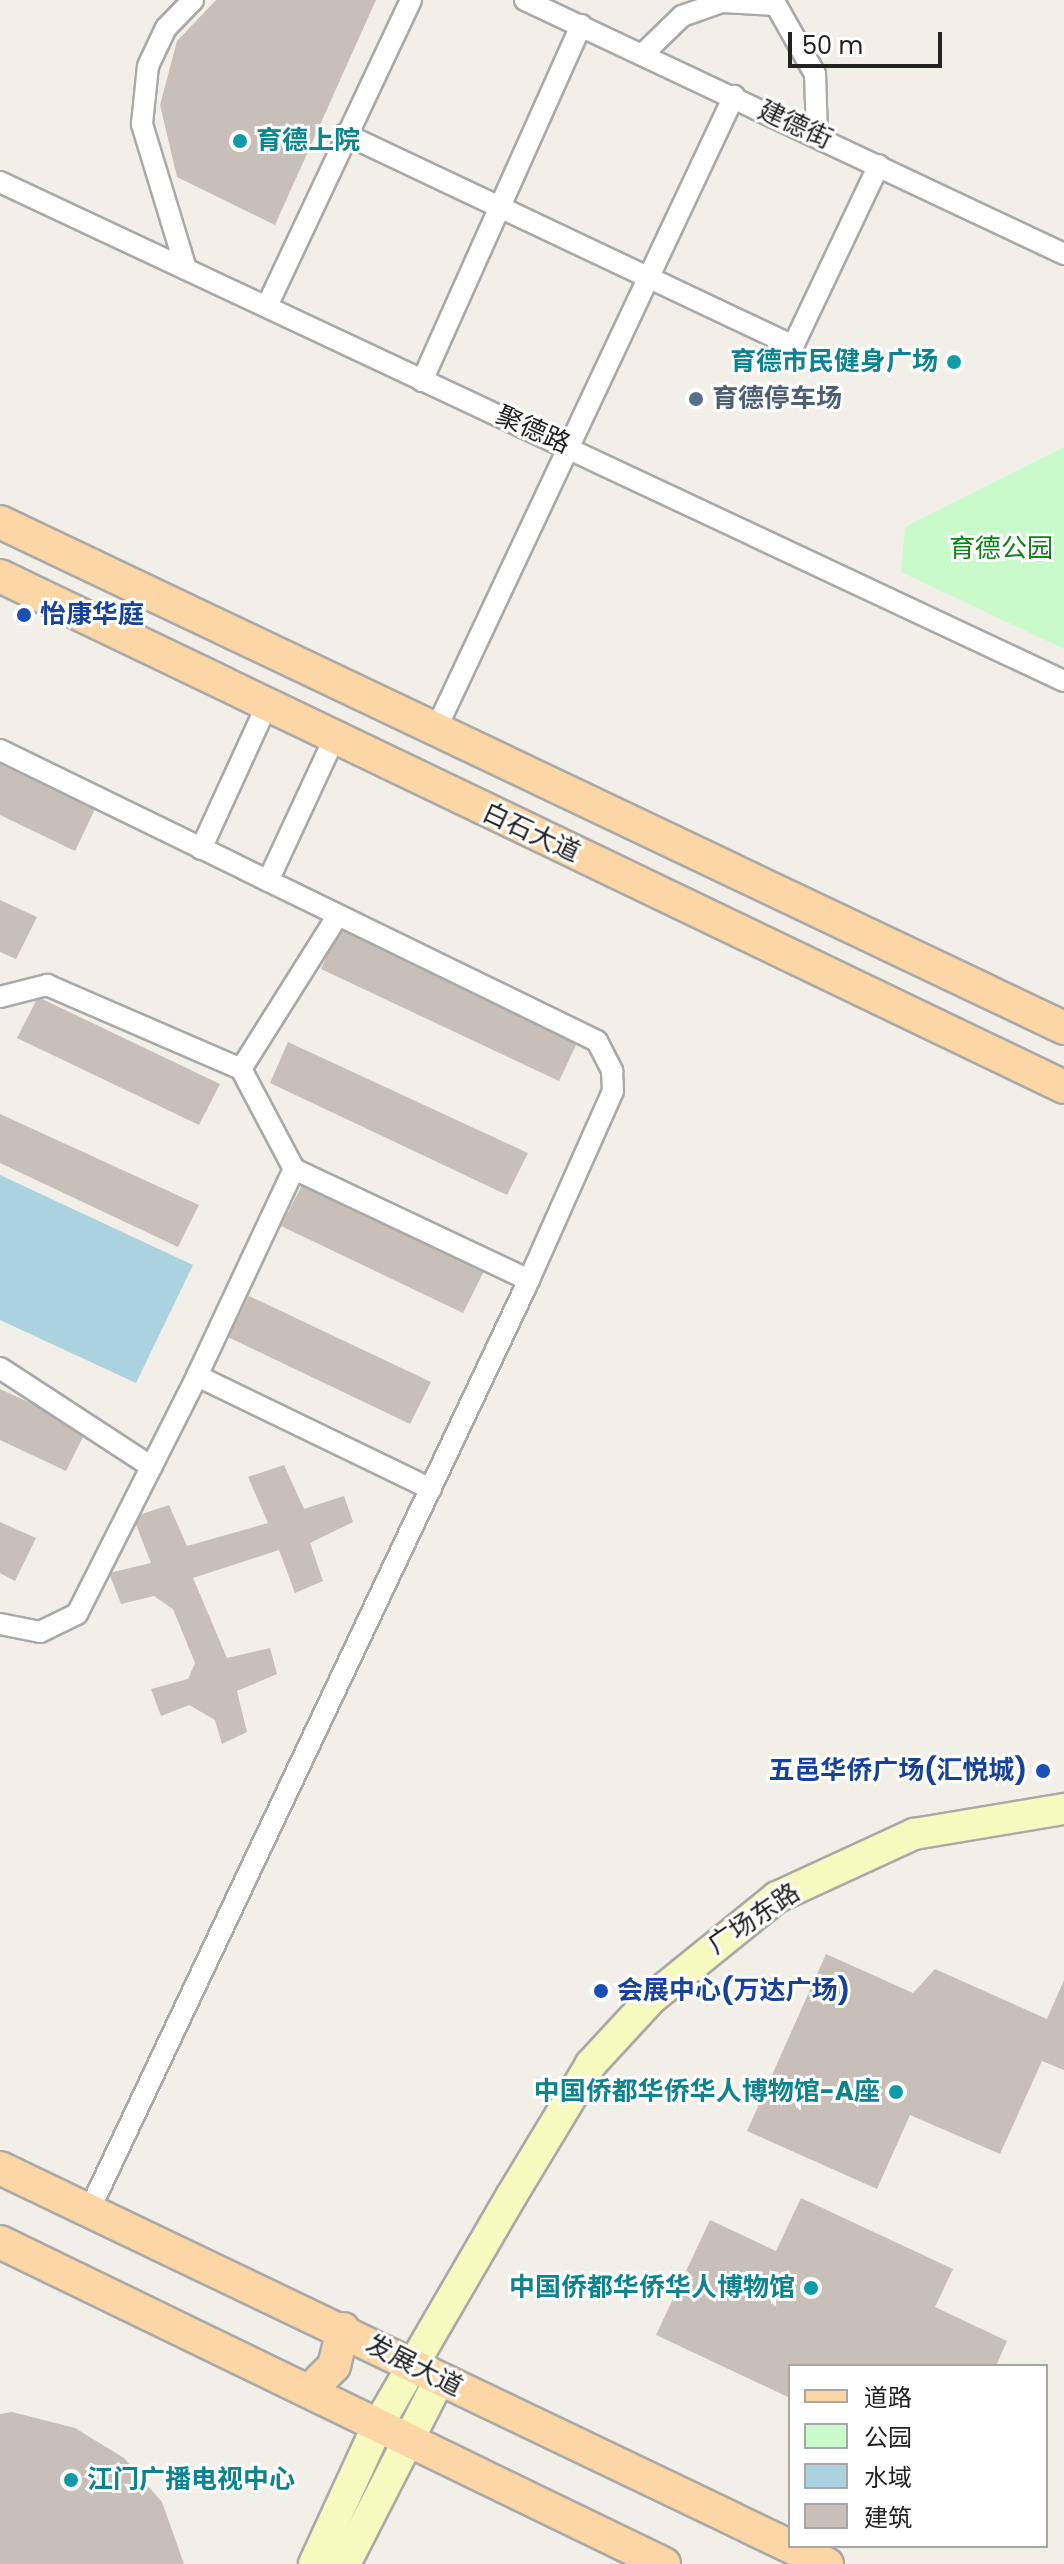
<!DOCTYPE html>
<meta charset="utf-8">
<style>
body{margin:0}
#map{position:relative;width:1064px;height:2564px;overflow:hidden;background:#f2efe9;font-family:Poppins,"Noto Sans SC",sans-serif}
div>[style]{position:absolute}
.park>*{inset:0;background:#c8facc}
.water>*{inset:0;background:#aad3df}
.building>*{inset:0;background:#c7bfb8}
.roads{filter:drop-shadow(2px 0 #a9a9a9) drop-shadow(-2px 0 #a9a9a9) drop-shadow(0 2px #a9a9a9) drop-shadow(0 -2px #a9a9a9)}
.street>*{height:20px;margin:-10px;padding:0 10px;transform-origin:10px;border-radius:10px;background:#fff}
.secondary>*{height:30px;margin:-15px;padding:0 15px;transform-origin:15px;border-radius:15px;background:#f7fabf}
.primary>*{height:32px;margin:-16px;padding:0 16px;transform-origin:16px;border-radius:16px;background:#fcd6a4}
.dots>*{width:22px;height:22px;translate:-50% -50%;box-sizing:border-box;border:4px solid #fff;border-radius:50%}
span{translate:-50% -50%;white-space:nowrap;text-align:center;line-height:1.15;-webkit-text-stroke:6px #fff;paint-order:stroke}
.street-label{font-size:26px;color:#222}
.culture-label{font-size:26px;color:#0d838f;font-weight:700}
.left{translate:0 -50%;text-align:left}
.right{translate:-100% -50%;text-align:right}
.service-label{font-size:26px;color:#4e5e75;font-weight:700}
.park-label{font-size:26px;color:#0c8416}
.transit-label{font-size:26px;color:#164399;font-weight:700}
.legend{position:absolute;left:788px;top:2364px;width:260px;height:184px;box-sizing:border-box;background:#fff;border:2px solid #a7a7a7;margin:0;padding:10px 14px;list-style:none;font-size:24px;color:#222}
.legend li{display:flex;align-items:center;gap:16px;height:40px}
.legend b{width:40px;border:2px solid #a7a7a7}
.scale{position:absolute;left:788px;top:32px;width:154px;height:36px;box-sizing:border-box;border:4px solid #222;border-top:0;padding-left:10px;font-size:24px;line-height:28px;white-space:nowrap;color:#222;-webkit-text-stroke:6px #fff;paint-order:stroke}
</style>
<div id="map">
<div class="park">
<i style="clip-path:polygon(1064px 447px,1064px 649px,901px 572px,905px 527px)"></i>
</div>
<div class="water">
<i style="clip-path:polygon(0 1175px,193px 1265px,136px 1383px,0 1320px)"></i>
</div>
<div class="building">
<i style="clip-path:polygon(216px 0,376px 0,275px 225px,177px 177px,160px 105px,177px 41px)"></i>
<i style="clip-path:polygon(0 764px,95px 809px,75px 851px,0 815px)"></i>
<i style="clip-path:polygon(0 900px,37px 917px,16px 959px,0 952px)"></i>
<i style="clip-path:polygon(339px 929px,579px 1039px,559px 1081px,321px 969px)"></i>
<i style="clip-path:polygon(38px 997px,220px 1084px,199px 1125px,17px 1038px)"></i>
<i style="clip-path:polygon(288px 1042px,528px 1153px,507px 1195px,270px 1083px)"></i>
<i style="clip-path:polygon(0 1114px,199px 1205px,178px 1247px,0 1163px)"></i>
<i style="clip-path:polygon(302px 1185px,484px 1271px,463px 1313px,281px 1226px)"></i>
<i style="clip-path:polygon(249px 1296px,431px 1382px,410px 1424px,228px 1337px)"></i>
<i style="clip-path:polygon(0 1389px,87px 1429px,66px 1471px,0 1440px)"></i>
<i style="clip-path:polygon(284px 1465px,304px 1509px,344px 1496px,353px 1522px,310px 1543px,323px 1581px,295px 1593px,279px 1550px,193px 1578px,227px 1658px,270px 1648px,277px 1674px,237px 1691px,247px 1732px,222px 1744px,215px 1720px,189px 1705px,161px 1716px,151px 1689px,188px 1679px,195px 1663px,173px 1609px,154px 1596px,121px 1604px,109px 1573px,151px 1563px,133px 1517px,169px 1505px,187px 1546px,268px 1523px,248px 1477px)"></i>
<i style="clip-path:polygon(0 1522px,36px 1538px,15px 1581px,0 1573px)"></i>
<i style="clip-path:polygon(826px 1954px,913px 1993px,935px 1969px,1047px 2019px,1064px 1980px,1064px 2070px,1042px 2061px,1000px 2154px,910px 2115px,877px 2189px,747px 2131px)"></i>
<i style="clip-path:polygon(801px 2198px,953px 2269px,935px 2307px,1007px 2341px,996px 2366px,790px 2366px,790px 2398px,656px 2335px,710px 2220px,776px 2251px)"></i>
<i style="clip-path:polygon(12px 2412px,75px 2428px,124px 2458px,162px 2502px,184px 2564px,0 2564px,0 2414px)"></i>
</div>
<div class="roads">
<div class="street">
<i style="left:525px;top:0;width:596px;rotate:25.23deg"></i>
<i style="left:776px;top:5px;width:79px;rotate:60.5deg"></i>
<i style="left:815px;top:74px;width:60px;rotate:88.1deg"></i>
<i style="left:643px;top:54px;width:54px;rotate:-44.3deg"></i>
<i style="left:682px;top:16px;width:42px;rotate:-19.3deg"></i>
<i style="left:722px;top:2px;width:54px;rotate:3.2deg"></i>
<i style="left:345px;top:134px;width:496px;rotate:25.3deg"></i>
<i style="left:793px;top:346px;width:200px;rotate:-64.6deg"></i>
<i style="left:0;top:182px;width:1175px;rotate:25.13deg"></i>
<i style="left:186px;top:269px;width:152px;rotate:-106.9deg"></i>
<i style="left:142px;top:124px;width:58px;rotate:-84.1deg"></i>
<i style="left:148px;top:66px;width:42px;rotate:-64.7deg"></i>
<i style="left:166px;top:28px;width:39px;rotate:-46deg"></i>
<i style="left:267px;top:306px;width:338px;rotate:-64.8deg"></i>
<i style="left:422px;top:381px;width:390px;rotate:-65.9deg"></i>
<i style="left:436px;top:729px;width:700px;rotate:-64.79deg"></i>
<i style="left:0;top:750px;width:664px;rotate:25.99deg"></i>
<i style="left:597px;top:1041px;width:34px;rotate:63deg"></i>
<i style="left:612px;top:1071px;width:20px;rotate:87deg"></i>
<i style="left:613px;top:1091px;width:207px;rotate:114deg"></i>
<i style="left:529px;top:1280px;width:1030px;rotate:115.3deg"></i>
<i style="left:201px;top:849px;width:156px;rotate:-65.4deg"></i>
<i style="left:268px;top:881px;width:157px;rotate:-65.1deg"></i>
<i style="left:0;top:997px;width:49px;rotate:-14.3deg"></i>
<i style="left:47px;top:985px;width:211px;rotate:23.4deg"></i>
<i style="left:294px;top:1169px;width:113px;rotate:-117.9deg"></i>
<i style="left:241px;top:1069px;width:182px;rotate:-57.8deg"></i>
<i style="left:0;top:1368px;width:181px;rotate:33.1deg"></i>
<i style="left:431px;top:1489px;width:260px;rotate:-154.2deg"></i>
<i style="left:197px;top:1376px;width:229px;rotate:-64.9deg"></i>
<i style="left:294px;top:1169px;width:260px;rotate:25.3deg"></i>
<i style="left:0;top:1624px;width:41px;rotate:11.3deg"></i>
<i style="left:40px;top:1632px;width:41px;rotate:-25.9deg"></i>
<i style="left:77px;top:1614px;width:267px;rotate:-63.2deg"></i>
</div>
<div class="secondary">
<i style="left:314px;top:2564px;width:153px;rotate:-65.3deg"></i>
<i style="left:378px;top:2425px;width:266px;rotate:-59.8deg"></i>
<i style="left:512px;top:2195px;width:153px;rotate:-58.9deg"></i>
<i style="left:591px;top:2064px;width:88px;rotate:-47.3deg"></i>
<i style="left:651px;top:1999px;width:162px;rotate:-39deg"></i>
<i style="left:777px;top:1897px;width:151px;rotate:-24.7deg"></i>
<i style="left:914px;top:1834px;width:152px;rotate:-9.5deg"></i>
<i style="left:345px;top:2564px;width:207px;rotate:-62.9deg"></i>
</div>
<div class="primary">
<i style="left:0;top:522px;width:1178px;rotate:25.43deg"></i>
<i style="left:0;top:576px;width:1180px;rotate:25.65deg"></i>
<i style="left:0;top:2168px;width:917px;rotate:25.59deg"></i>
<i style="left:0;top:2242px;width:738px;rotate:25.87deg"></i>
<i style="left:309px;top:2391px;width:35px;rotate:-45deg"></i>
<i style="left:334px;top:2366px;width:38px;rotate:-76deg"></i>
</div>
</div>
<div class="dots">
<i style="left:240px;top:141px;background:#0f9aa8"></i>
<i style="left:954px;top:362px;background:#0f9aa8"></i>
<i style="left:696px;top:399px;background:#5c6f8a"></i>
<i style="left:24px;top:615px;background:#1a4fb4"></i>
<i style="left:1043px;top:1771px;background:#1a4fb4"></i>
<i style="left:601px;top:1991px;background:#1a4fb4"></i>
<i style="left:896px;top:2092px;background:#0f9aa8"></i>
<i style="left:811px;top:2288px;background:#0f9aa8"></i>
<i style="left:71px;top:2480px;background:#0f9aa8"></i>
</div>
<div class="street-label">
<span style="left:795px;top:125px;rotate:25deg">建德街</span>
<span style="left:533px;top:430px;rotate:24deg">聚德路</span>
<span style="left:531px;top:833px;rotate:25deg">白石大道</span>
<span style="left:754px;top:1919px;rotate:-34deg">广场东路</span>
<span style="left:414px;top:2366px;rotate:27deg">发展大道</span>
</div>
<div class="culture-label">
<span class="left" style="left:256px;top:141px">育德上院</span>
<span class="right" style="left:938px;top:362px">育德市民健身广场</span>
<span class="right" style="left:880px;top:2092px">中国侨都华侨华人博物馆-A座</span>
<span class="right" style="left:795px;top:2288px">中国侨都华侨华人博物馆</span>
<span class="left" style="left:87px;top:2480px">江门广播电视中心</span>
</div>
<div class="service-label">
<span class="left" style="left:712px;top:399px">育德停车场</span>
</div>
<div class="park-label">
<span style="left:1001px;top:549px">育德公园</span>
</div>
<div class="transit-label">
<span class="left" style="left:40px;top:615px">怡康华庭</span>
<span class="right" style="left:1027px;top:1771px">五邑华侨广场(汇悦城)</span>
<span class="left" style="left:617px;top:1991px">会展中心(万达广场)</span>
</div>
<ul class="legend">
<li><b style="height:10px;background:#fcd6a4"></b>道路</li>
<li><b style="height:22px;background:#c8facc"></b>公园</li>
<li><b style="height:22px;background:#aad3df"></b>水域</li>
<li><b style="height:22px;background:#c7bfb8"></b>建筑</li>
</ul>
<div class="scale">50 m</div>
</div>
